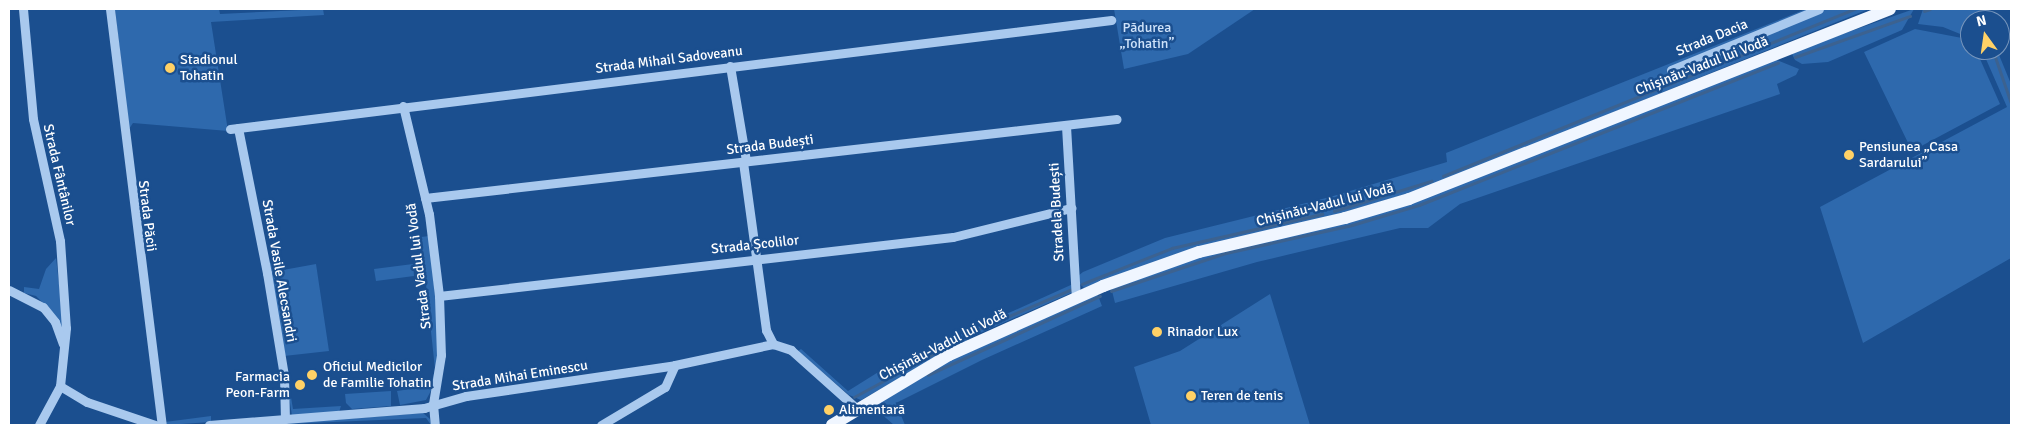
<!DOCTYPE html>
<meta charset="utf-8">
<style>
body{margin:0}
#map{position:relative;width:2020px;height:434px;overflow:hidden;background:#1b4f8f;font-family:Signika,sans-serif}
div>[style]{position:absolute}
.green>*{inset:0;background:#2e69ad}
.stream>*{height:2.5px;margin:-1.25px;padding:0 1.25px;transform-origin:1.25px;border-radius:1.25px;background:#3c6290}
.minor>*{height:9px;margin:-4.5px;padding:0 4.5px;transform-origin:4.5px;border-radius:4.5px;background:#a9c9ee}
.major>*{height:12px;margin:-6px;padding:0 6px;transform-origin:6px;border-radius:6px;background:#f0f6ff}
.dots>*{width:14px;height:14px;translate:-50% -50%;box-sizing:border-box;border:2px solid #1b4f8f;border-radius:50%}
span{translate:-50% -50%;white-space:nowrap;text-align:center;line-height:1.15;-webkit-text-stroke:5px #1b4f8f;paint-order:stroke}
.park-label{font-size:14px;color:#cfe3fa}
.street-label{font-size:14px;color:#fff}
.poi-label{font-size:14px;color:#fff}
.left{translate:0 -50%;text-align:left}
.right{translate:-100% -50%;text-align:right}
.frame{position:absolute;inset:0;border:10px solid #fff;pointer-events:none}
.north{position:absolute;left:1960px;top:10px;width:50px;height:50px;box-sizing:border-box;background:#1b4f8f;border:1px solid #7695bc;border-radius:50%;rotate:346deg;font-size:14px;font-weight:700;line-height:20px;text-align:center;color:#fff}
.north::after{content:'';display:block;margin:auto;width:18px;height:22px;background:#ffd166;clip-path:polygon(50% 0,100% 100%,50% 72%,0 100%)}
</style>
<div id="map">
<div class="green">
<i style="clip-path:polygon(115px 9px,219px 9px,220px 14px,323px 9px,324px 15px,211px 22px,228px 131px,133px 123px,129px 129px)"></i>
<i style="clip-path:polygon(1114px 9px,1255px 9px,1188px 54px,1124px 69px)"></i>
<i style="clip-path:polygon(1806px 9px,1869px 9px,1423px 189px,1084px 288px,1080px 284px,1078px 276px,1083px 272px,1165px 238px,1330px 197px,1447px 162px,1446px 153px)"></i>
<i style="clip-path:polygon(1914px 9px,1902px 30px,1828px 62px,1802px 64px,1795px 60px,1791px 52px)"></i>
<i style="clip-path:polygon(1923px 9px,1985px 9px,1988px 20px,1970px 20px,1970px 38px,1943px 27px,1918px 24px)"></i>
<i style="clip-path:polygon(1915px 29px,1962px 38px,1970px 50px,1976px 50px,2000px 104px,1912px 151px,1864px 52px)"></i>
<i style="clip-path:polygon(1982px 50px,1997px 50px,2011px 84px,2011px 258px,1863px 343px,1820px 207px,2007px 107px)"></i>
<i style="clip-path:polygon(1774px 59px,1799px 69px,1796px 75px,1777px 84px,1780px 94px,1460px 204px,1428px 228px,1400px 228px,1257px 262px,1115px 303px,1111px 287px,1212px 252px,1323px 228px)"></i>
<i style="clip-path:polygon(429px 236px,438px 324px,437px 371px,434px 385px,426px 400px,400px 405px,397px 391px,431px 386px,435px 369px,421px 237px)"></i>
<i style="clip-path:polygon(56px 258px,64px 326px,63px 337px,46px 306px,36px 296px,24px 293px,24px 287px,39px 289px,46px 269px)"></i>
<i style="clip-path:polygon(281px 261px,283px 270px,316px 264px,329px 351px,284px 356px,293px 409px,341px 406px,339px 412px,292px 416px,269px 263px)"></i>
<i style="clip-path:polygon(413px 264px,414px 276px,376px 281px,374px 269px)"></i>
<i style="clip-path:polygon(1073px 284px,1071px 293px,978px 334px,861px 400px,849px 395px,798px 351px,801px 349px,848px 391px,880px 371px)"></i>
<i style="clip-path:polygon(1097px 293px,1102px 306px,982px 360px,896px 403px,905px 425px,894px 425px,871px 405px,958px 355px)"></i>
<i style="clip-path:polygon(1270px 294px,1310px 425px,1151px 425px,1134px 367px,1180px 351px)"></i>
<i style="clip-path:polygon(391px 391px,391px 406px,352px 409px,346px 403px,345px 394px)"></i>
<i style="clip-path:polygon(423px 413px,430px 419px,431px 425px,426px 418px,263px 425px)"></i>
<i style="clip-path:polygon(211px 416px,211px 422px,166px 425px,165px 422px)"></i>
</div>
<div class="stream">
<i style="left:1981px;top:9px;width:11px;rotate:75deg"></i>
<i style="left:1924px;top:11px;width:6px;rotate:-18deg"></i>
<i style="left:1993px;top:50px;width:55px;rotate:70.9deg"></i>
<i style="left:1795px;top:57px;width:122px;rotate:-19.6deg"></i>
<i style="left:1443px;top:176px;width:445px;rotate:-22.1deg"></i>
<i style="left:1334px;top:211px;width:102px;rotate:-17.2deg"></i>
<i style="left:1082px;top:284px;width:97px;rotate:-21.8deg"></i>
<i style="left:1172px;top:248px;width:154px;rotate:-12.8deg"></i>
<i style="left:1111px;top:291px;width:121px;rotate:-18.3deg"></i>
<i style="left:1226px;top:253px;width:129px;rotate:-12.5deg"></i>
<i style="left:1352px;top:225px;width:70px;rotate:-16.6deg"></i>
<i style="left:1419px;top:205px;width:386px;rotate:-21.6deg"></i>
<i style="left:928px;top:375px;width:189px;rotate:-24.7deg"></i>
<i style="left:854px;top:397px;width:145px;rotate:-28.5deg"></i>
<i style="left:981px;top:328px;width:97px;rotate:-23.1deg"></i>
</div>
<div class="minor">
<i style="left:23px;top:9px;width:110px;rotate:84.8deg"></i>
<i style="left:33px;top:119px;width:125px;rotate:77.5deg"></i>
<i style="left:60px;top:241px;width:87px;rotate:86.1deg"></i>
<i style="left:66px;top:328px;width:58px;rotate:95.9deg"></i>
<i style="left:110px;top:9px;width:419px;rotate:82.9deg"></i>
<i style="left:730px;top:66px;width:96px;rotate:80.4deg"></i>
<i style="left:1671px;top:70px;width:160px;rotate:-22.4deg"></i>
<i style="left:403px;top:106px;width:111px;rotate:76.5deg"></i>
<i style="left:429px;top:214px;width:83px;rotate:83deg"></i>
<i style="left:439px;top:296px;width:59px;rotate:88.1deg"></i>
<i style="left:441px;top:355px;width:50px;rotate:99.3deg"></i>
<i style="left:433px;top:404px;width:21px;rotate:85deg"></i>
<i style="left:1066px;top:126px;width:171px;rotate:86.7deg"></i>
<i style="left:238px;top:128px;width:148px;rotate:78.7deg"></i>
<i style="left:267px;top:273px;width:104px;rotate:80.6deg"></i>
<i style="left:284px;top:376px;width:43px;rotate:88.7deg"></i>
<i style="left:230px;top:129px;width:888px;rotate:-7.05deg"></i>
<i style="left:743px;top:162px;width:170px;rotate:82.2deg"></i>
<i style="left:766px;top:330px;width:16px;rotate:63deg"></i>
<i style="left:425px;top:198px;width:696px;rotate:-6.51deg"></i>
<i style="left:9px;top:290px;width:38px;rotate:27deg"></i>
<i style="left:43px;top:307px;width:19px;rotate:51deg"></i>
<i style="left:55px;top:322px;width:23px;rotate:70deg"></i>
<i style="left:439px;top:296px;width:517px;rotate:-6.55deg"></i>
<i style="left:953px;top:237px;width:122px;rotate:-13.8deg"></i>
<i style="left:60px;top:386px;width:31px;rotate:31deg"></i>
<i style="left:87px;top:402px;width:72px;rotate:18.7deg"></i>
<i style="left:39px;top:425px;width:44px;rotate:-61.7deg"></i>
<i style="left:209px;top:425px;width:216px;rotate:-4.5deg"></i>
<i style="left:424px;top:408px;width:44px;rotate:-15.9deg"></i>
<i style="left:466px;top:396px;width:211px;rotate:-8.4deg"></i>
<i style="left:675px;top:365px;width:100px;rotate:-12.1deg"></i>
<i style="left:773px;top:344px;width:19px;rotate:18deg"></i>
<i style="left:791px;top:350px;width:87px;rotate:41.7deg"></i>
<i style="left:601px;top:425px;width:74px;rotate:-30.7deg"></i>
<i style="left:665px;top:387px;width:24px;rotate:-66deg"></i>
</div>
<div class="major">
<i style="left:832px;top:425px;width:136px;rotate:-30.9deg"></i>
<i style="left:949px;top:355px;width:169px;rotate:-24.1deg"></i>
<i style="left:1103px;top:286px;width:102px;rotate:-19.5deg"></i>
<i style="left:1199px;top:252px;width:150px;rotate:-13.1deg"></i>
<i style="left:1345px;top:218px;width:67px;rotate:-16.5deg"></i>
<i style="left:1409px;top:199px;width:517px;rotate:-21.55deg"></i>
</div>
<div class="dots">
<i style="left:170px;top:68px;background:#ffd166"></i>
<i style="left:1849px;top:155px;background:#ffd166"></i>
<i style="left:1157px;top:332px;background:#ffd166"></i>
<i style="left:312px;top:375px;background:#ffd166"></i>
<i style="left:300px;top:385px;background:#ffd166"></i>
<i style="left:1191px;top:396px;background:#ffd166"></i>
<i style="left:829px;top:410px;background:#ffd166"></i>
</div>
<div class="park-label">
<span style="left:1147px;top:36px">Pădurea<br>„Tohatin”</span>
</div>
<div class="street-label">
<span style="left:1712px;top:38px;rotate:-22deg">Strada Dacia</span>
<span style="left:669px;top:60px;rotate:-7deg">Strada Mihail Sadoveanu</span>
<span style="left:1702px;top:66px;rotate:-21deg">Chișinău-Vadul lui Vodă</span>
<span style="left:770px;top:145px;rotate:-7deg">Strada Budești</span>
<span style="left:59px;top:175px;rotate:77deg">Strada Fântânilor</span>
<span style="left:1325px;top:205px;rotate:-14deg">Chișinău-Vadul lui Vodă</span>
<span style="left:1057px;top:212px;rotate:-93deg">Stradela Budești</span>
<span style="left:147px;top:216px;rotate:83deg">Strada Păcii</span>
<span style="left:755px;top:245px;rotate:-6deg">Strada Școlilor</span>
<span style="left:419px;top:266px;rotate:-97deg">Strada Vadul lui Vodă</span>
<span style="left:279px;top:271px;rotate:80deg">Strada Vasile Alecsandri</span>
<span style="left:943px;top:345px;rotate:-27deg">Chișinău-Vadul lui Vodă</span>
<span style="left:520px;top:376px;rotate:-9deg">Strada Mihai Eminescu</span>
</div>
<div class="poi-label">
<span class="left" style="left:180px;top:68px">Stadionul<br>Tohatin</span>
<span class="left" style="left:1859px;top:155px">Pensiunea „Casa<br>Sardarului”</span>
<span class="left" style="left:1167px;top:332px">Rinador Lux</span>
<span class="left" style="left:323px;top:375px">Oficiul Medicilor<br>de Familie Tohatin</span>
<span class="right" style="left:290px;top:385px">Farmacia<br>Peon-Farm</span>
<span class="left" style="left:1201px;top:396px">Teren de tenis</span>
<span class="left" style="left:839px;top:410px">Alimentară</span>
</div>
<div class="frame"></div>
<div class="north">N</div>
</div>
